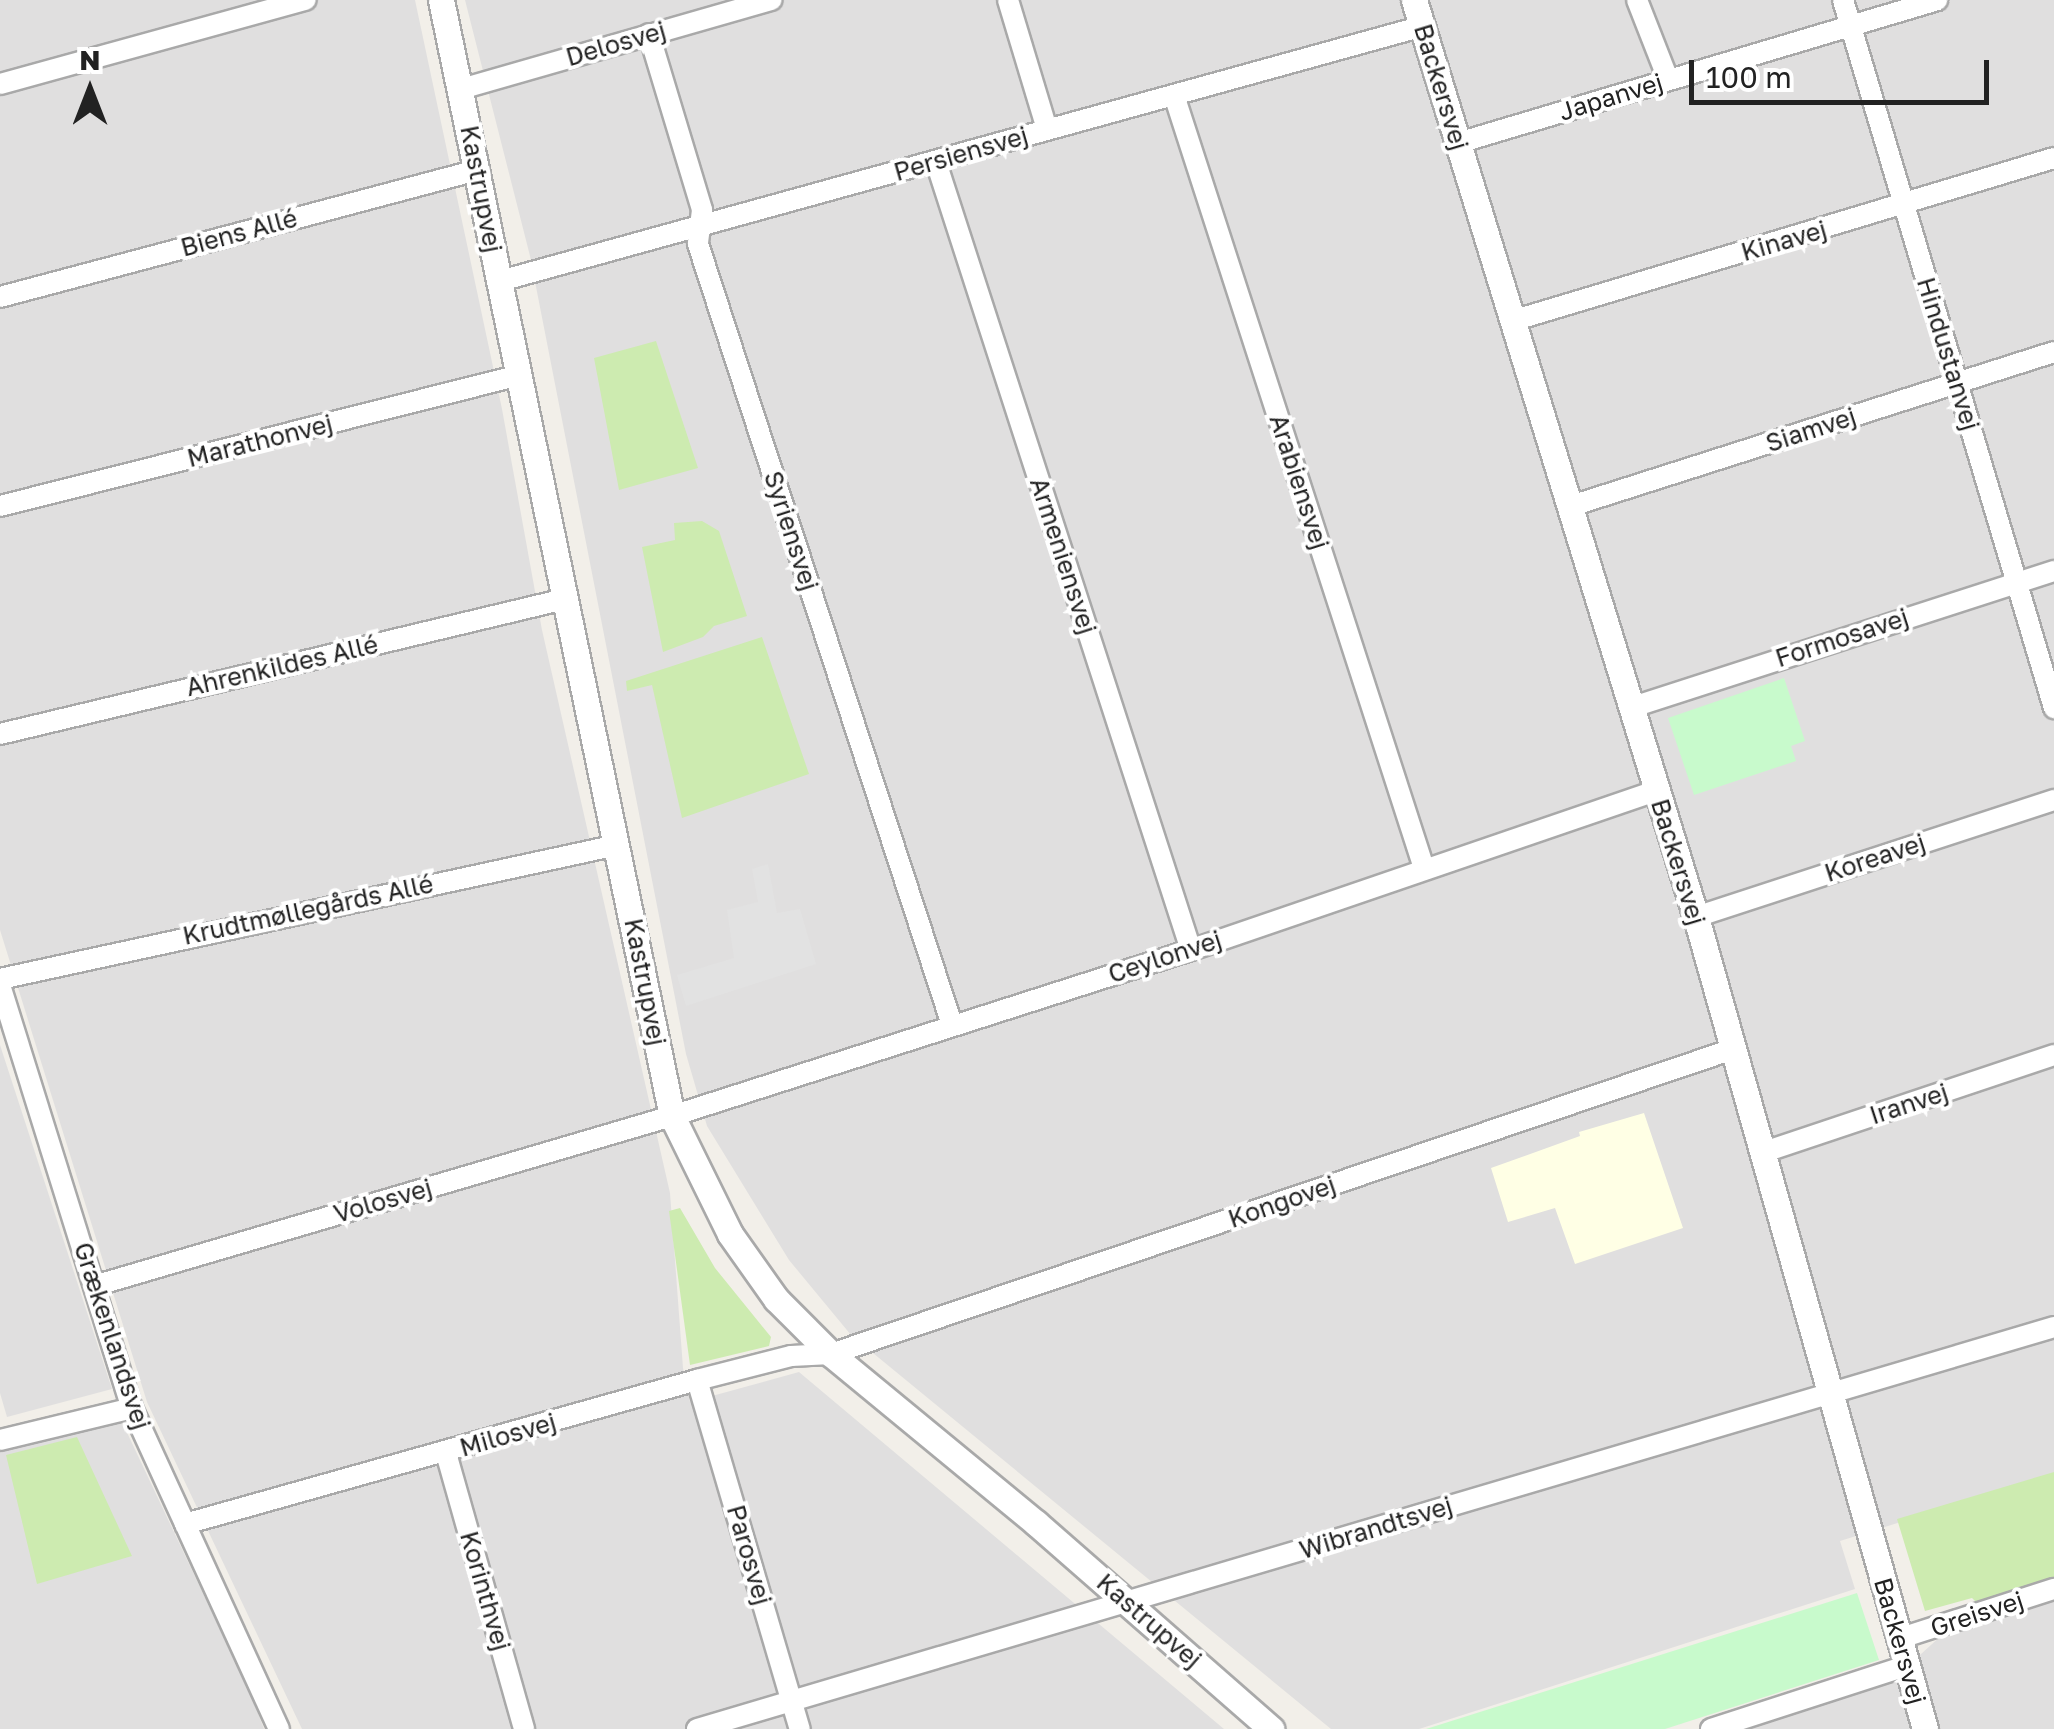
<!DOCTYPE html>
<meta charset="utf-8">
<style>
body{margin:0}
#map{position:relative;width:2054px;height:1729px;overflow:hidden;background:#f2efe9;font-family:"Golos Text",sans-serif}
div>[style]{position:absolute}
.residential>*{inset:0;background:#e0dfdf}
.education>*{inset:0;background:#ffffe5}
.grass>*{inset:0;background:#cdebb0}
.park>*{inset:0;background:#c8facc}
.parking>*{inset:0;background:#e2e2e2}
.roads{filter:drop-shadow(2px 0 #a9a9a9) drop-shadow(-2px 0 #a9a9a9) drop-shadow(0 2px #a9a9a9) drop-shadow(0 -2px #a9a9a9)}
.minor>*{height:20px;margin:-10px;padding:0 10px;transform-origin:10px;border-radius:10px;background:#fff}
.tertiary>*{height:25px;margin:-12.5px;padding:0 12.5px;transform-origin:12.5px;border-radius:12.5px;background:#fff}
span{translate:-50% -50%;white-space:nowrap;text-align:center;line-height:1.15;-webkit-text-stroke:8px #fff;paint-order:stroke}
.street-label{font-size:25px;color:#222}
.north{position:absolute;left:40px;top:40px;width:100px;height:100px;-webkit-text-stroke:8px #fff;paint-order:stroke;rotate:0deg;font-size:28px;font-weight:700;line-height:40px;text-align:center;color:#222}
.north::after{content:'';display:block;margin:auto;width:35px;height:45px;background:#222;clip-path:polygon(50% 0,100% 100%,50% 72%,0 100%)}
.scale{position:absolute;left:1689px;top:60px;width:300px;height:45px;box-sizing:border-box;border:5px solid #222;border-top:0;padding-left:12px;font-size:30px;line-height:35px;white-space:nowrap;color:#222;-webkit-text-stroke:8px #fff;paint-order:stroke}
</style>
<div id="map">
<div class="residential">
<i style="clip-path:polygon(0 0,415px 0,502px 409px,542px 630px,670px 1193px,683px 1368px,690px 1402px,799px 1372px,1224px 1729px,302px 1729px,147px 1402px,0 930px)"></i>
<i style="clip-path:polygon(465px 0,2054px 0,2054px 1474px,1840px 1541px,1855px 1589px,1419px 1729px,1331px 1729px,851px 1335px,789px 1260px,707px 1126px,686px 1054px,530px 256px)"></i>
<i style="clip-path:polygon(0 1045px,112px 1389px,7px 1417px,0 1393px)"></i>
<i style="clip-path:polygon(122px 1422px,251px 1695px,264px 1729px,0 1729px,0 1452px)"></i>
<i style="clip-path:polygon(2054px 1600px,2054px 1729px,1750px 1729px,1889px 1683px,1942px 1635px)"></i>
</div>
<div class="education">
<i style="clip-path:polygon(1644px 1113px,1683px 1228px,1575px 1264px,1555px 1208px,1508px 1222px,1491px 1168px,1580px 1136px,1579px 1132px)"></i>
</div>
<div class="grass">
<i style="clip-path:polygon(656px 341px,698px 468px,619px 490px,594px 358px)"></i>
<i style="clip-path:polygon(702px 521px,719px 531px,747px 616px,714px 626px,703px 637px,663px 652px,642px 547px,675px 540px,674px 523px)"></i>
<i style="clip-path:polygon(762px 637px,809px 774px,682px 818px,652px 685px,627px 691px,626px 681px)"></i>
<i style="clip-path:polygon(680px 1208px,715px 1268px,771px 1337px,769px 1346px,690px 1365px,669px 1211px)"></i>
<i style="clip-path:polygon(77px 1437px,132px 1556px,37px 1584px,6px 1455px)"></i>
<i style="clip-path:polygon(2054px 1472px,2054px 1577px,1976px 1602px,1972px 1598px,1925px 1611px,1897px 1519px)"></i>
</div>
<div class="park">
<i style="clip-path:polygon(1784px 678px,1805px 741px,1791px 746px,1796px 761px,1694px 795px,1668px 718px)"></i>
<i style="clip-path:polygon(1857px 1593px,1879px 1660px,1665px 1729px,1426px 1729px)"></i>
</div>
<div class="parking">
<i style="clip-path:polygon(768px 864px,777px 913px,800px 909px,816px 964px,686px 1006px,677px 975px,734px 958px,727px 910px,758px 902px,752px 869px)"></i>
</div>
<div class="roads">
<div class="minor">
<i style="left:1008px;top:0;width:135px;rotate:73.2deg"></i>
<i style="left:1637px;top:0;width:85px;rotate:68.6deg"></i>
<i style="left:1843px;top:0;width:739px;rotate:73.4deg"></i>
<i style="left:649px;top:34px;width:184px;rotate:73.2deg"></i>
<i style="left:702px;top:210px;width:34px;rotate:97deg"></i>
<i style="left:698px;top:244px;width:821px;rotate:71.98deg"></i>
<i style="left:0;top:84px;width:317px;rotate:-15.4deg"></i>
<i style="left:461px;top:89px;width:323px;rotate:-16deg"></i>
<i style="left:1174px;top:95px;width:812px;rotate:72.08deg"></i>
<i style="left:1458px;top:143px;width:500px;rotate:-16.6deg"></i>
<i style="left:936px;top:162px;width:828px;rotate:72.07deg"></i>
<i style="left:500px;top:281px;width:958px;rotate:-15.44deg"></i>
<i style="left:0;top:297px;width:495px;rotate:-14.9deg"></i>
<i style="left:1512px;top:321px;width:566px;rotate:-16.74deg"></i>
<i style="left:0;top:506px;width:536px;rotate:-14.14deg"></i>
<i style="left:1568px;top:507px;width:510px;rotate:-17.69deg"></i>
<i style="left:1630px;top:708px;width:446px;rotate:-17.9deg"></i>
<i style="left:0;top:734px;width:581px;rotate:-13.44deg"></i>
<i style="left:1696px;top:917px;width:377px;rotate:-18.1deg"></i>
<i style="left:0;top:979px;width:631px;rotate:-12.25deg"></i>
<i style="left:0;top:985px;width:443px;rotate:72.7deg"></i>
<i style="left:132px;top:1408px;width:353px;rotate:65.4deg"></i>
<i style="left:1764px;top:1152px;width:306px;rotate:-18.5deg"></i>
<i style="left:94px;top:1286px;width:602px;rotate:-16.39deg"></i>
<i style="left:672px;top:1116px;width:545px;rotate:-17.74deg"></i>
<i style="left:1191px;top:950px;width:491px;rotate:-18.9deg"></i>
<i style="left:697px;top:1380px;width:364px;rotate:73.6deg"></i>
<i style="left:0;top:1440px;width:136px;rotate:-13.6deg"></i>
<i style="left:446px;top:1453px;width:287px;rotate:74.2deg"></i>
<i style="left:185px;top:1524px;width:532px;rotate:-15.71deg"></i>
<i style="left:697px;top:1380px;width:97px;rotate:-14.3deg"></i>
<i style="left:791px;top:1356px;width:40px;rotate:-2.9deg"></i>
<i style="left:831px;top:1354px;width:952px;rotate:-18.68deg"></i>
<i style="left:1901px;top:1638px;width:161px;rotate:-17.8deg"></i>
<i style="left:697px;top:1729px;width:1415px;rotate:-16.5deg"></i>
<i style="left:1711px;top:1729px;width:208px;rotate:-17.9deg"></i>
</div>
<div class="tertiary">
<i style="left:441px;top:0;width:1140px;rotate:78.31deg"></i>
<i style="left:672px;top:1116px;width:131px;rotate:63.8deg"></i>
<i style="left:730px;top:1234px;width:80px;rotate:54.7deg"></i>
<i style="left:776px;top:1299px;width:78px;rotate:45deg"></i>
<i style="left:831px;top:1354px;width:266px;rotate:39.5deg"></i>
<i style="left:1036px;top:1523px;width:313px;rotate:41.2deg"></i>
<i style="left:1414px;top:0;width:959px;rotate:72.91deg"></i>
<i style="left:1696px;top:917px;width:844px;rotate:74.25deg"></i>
</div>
</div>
<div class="street-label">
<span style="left:616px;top:44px;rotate:-16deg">Delosvej</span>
<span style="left:1441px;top:87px;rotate:73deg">Backersvej</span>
<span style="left:1611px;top:97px;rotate:-17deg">Japanvej</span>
<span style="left:961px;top:154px;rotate:-16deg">Persiensvej</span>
<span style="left:481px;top:189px;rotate:79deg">Kastrupvej</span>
<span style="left:239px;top:233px;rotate:-15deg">Biens Allé</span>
<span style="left:1784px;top:241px;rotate:-16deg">Kinavej</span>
<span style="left:1948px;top:354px;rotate:73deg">Hindustanvej</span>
<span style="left:1811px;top:430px;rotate:-18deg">Siamvej</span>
<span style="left:260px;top:441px;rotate:-14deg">Marathonvej</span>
<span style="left:1299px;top:482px;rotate:72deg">Arabiensvej</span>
<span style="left:791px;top:531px;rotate:72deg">Syriensvej</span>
<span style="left:1063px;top:556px;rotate:72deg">Armeniensvej</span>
<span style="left:1842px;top:638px;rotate:-18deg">Formosavej</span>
<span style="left:282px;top:666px;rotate:-13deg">Ahrenkildes Allé</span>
<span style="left:1875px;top:858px;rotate:-18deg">Koreavej</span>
<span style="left:1678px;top:862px;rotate:73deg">Backersvej</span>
<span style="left:308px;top:910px;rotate:-12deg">Krudtmøllegårds Allé</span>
<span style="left:1165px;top:957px;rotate:-18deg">Ceylonvej</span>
<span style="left:645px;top:982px;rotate:79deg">Kastrupvej</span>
<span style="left:1909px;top:1104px;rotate:-18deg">Iranvej</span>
<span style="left:383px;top:1201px;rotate:-16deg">Volosvej</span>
<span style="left:1282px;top:1202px;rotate:-19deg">Kongovej</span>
<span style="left:112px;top:1336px;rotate:72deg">Grækenlandsvej</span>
<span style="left:508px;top:1435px;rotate:-16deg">Milosvej</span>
<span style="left:1376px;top:1528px;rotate:-17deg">Wibrandtsvej</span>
<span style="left:749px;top:1555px;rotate:74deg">Parosvej</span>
<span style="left:485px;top:1591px;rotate:74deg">Korinthvej</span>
<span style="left:1977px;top:1614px;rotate:-18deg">Greisvej</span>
<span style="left:1149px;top:1621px;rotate:41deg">Kastrupvej</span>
<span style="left:1900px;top:1641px;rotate:74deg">Backersvej</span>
</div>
<div class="north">N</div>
<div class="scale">100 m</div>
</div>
